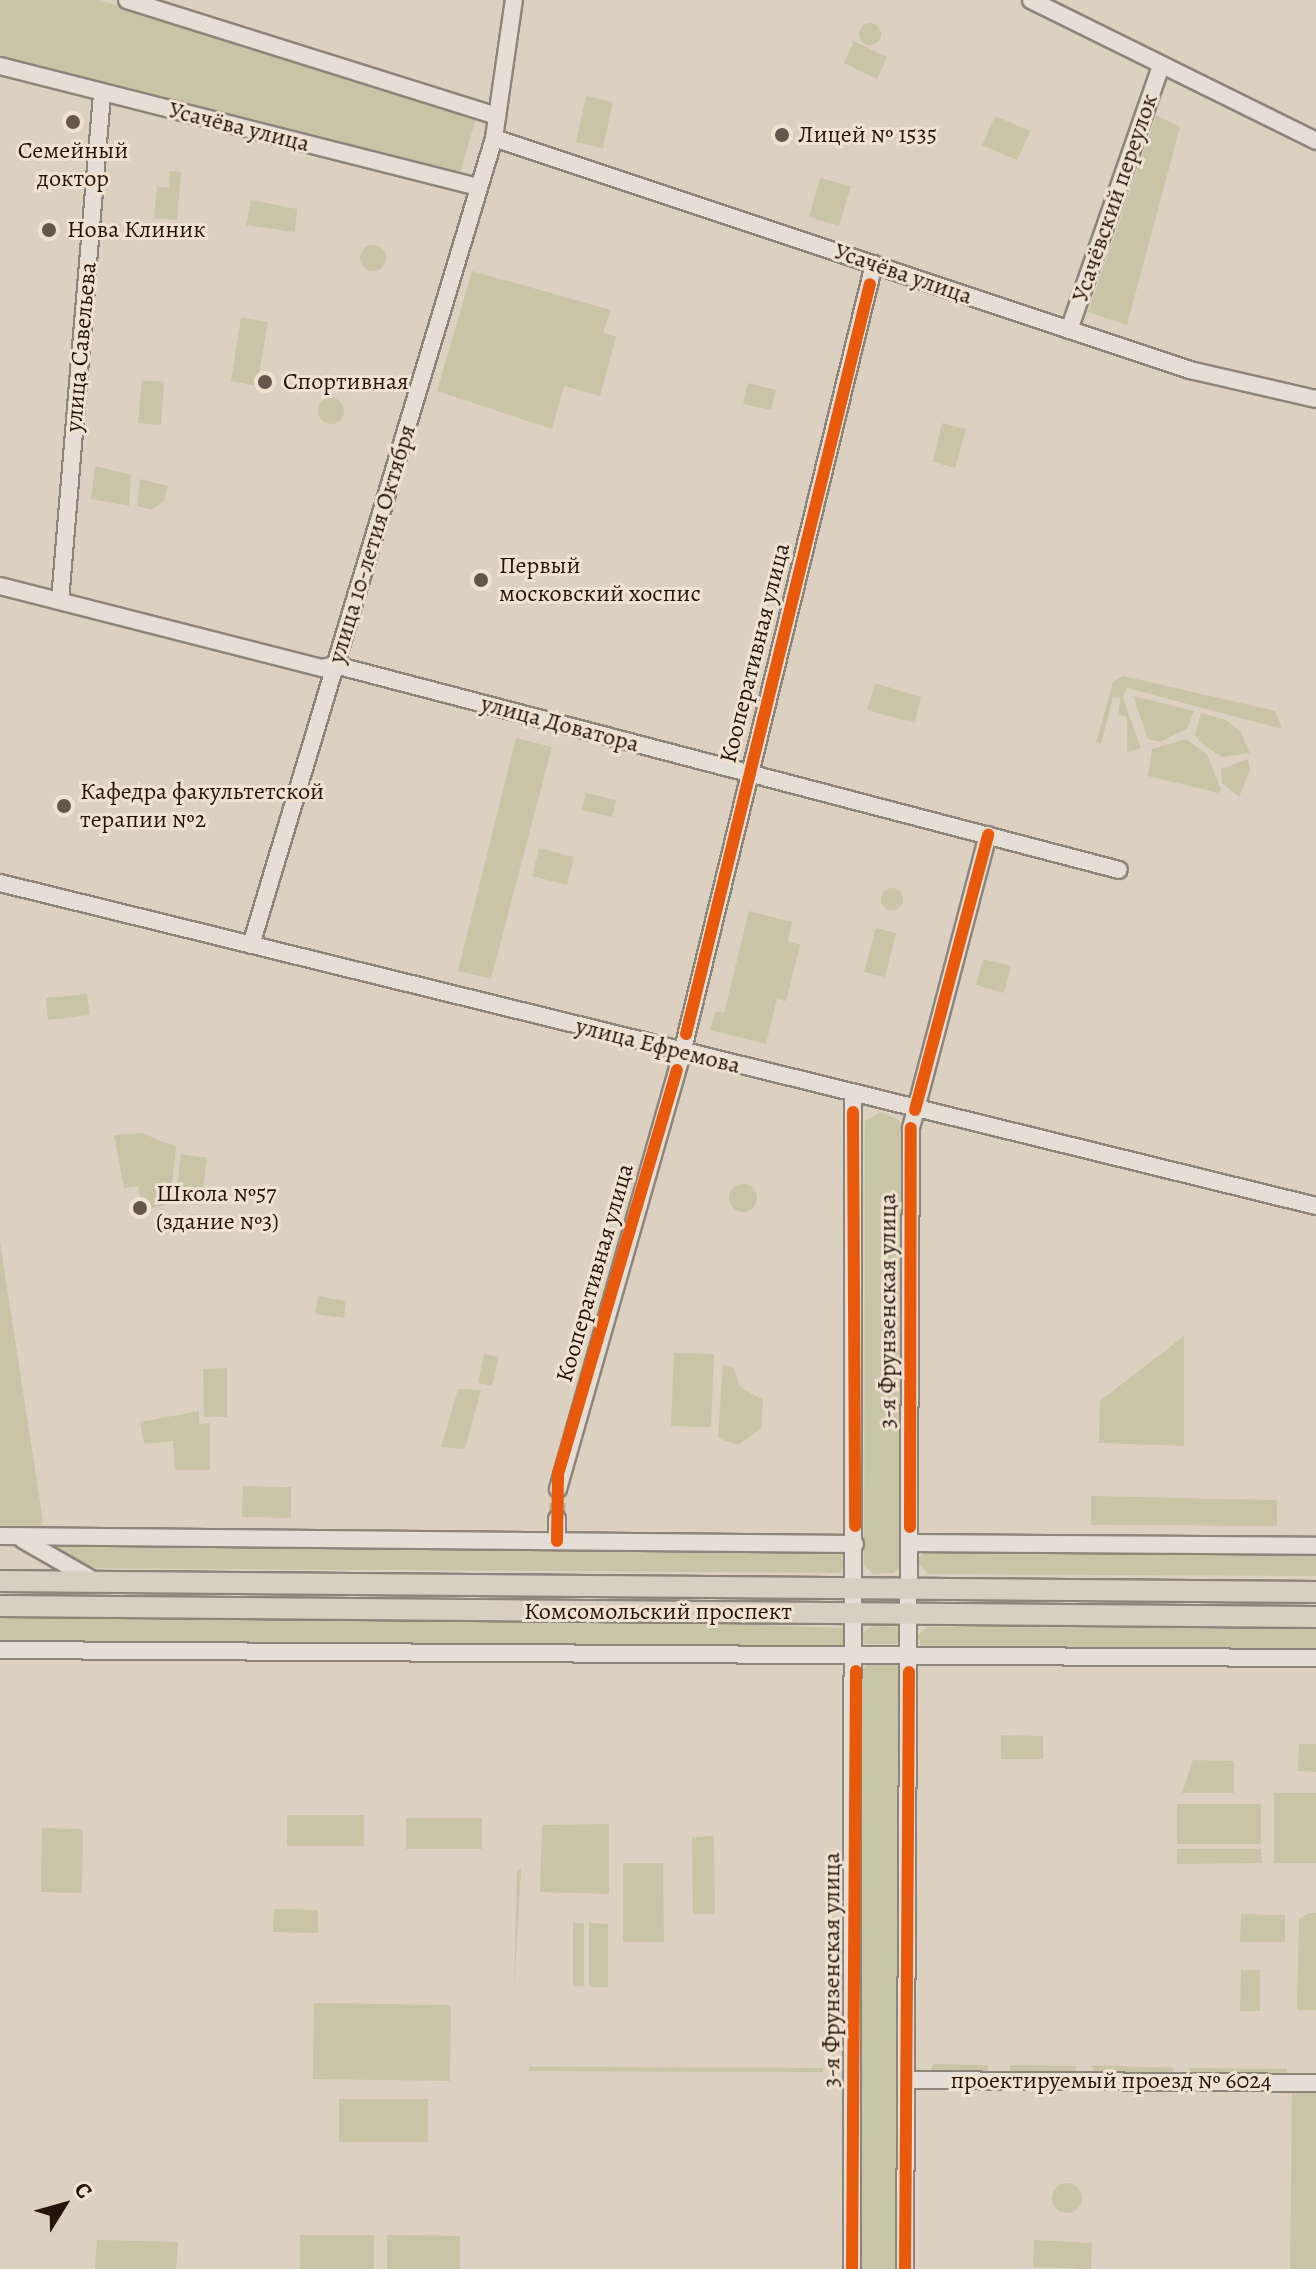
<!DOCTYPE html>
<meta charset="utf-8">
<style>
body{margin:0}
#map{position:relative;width:1316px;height:2269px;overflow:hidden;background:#dcd1c1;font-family:Alegreya,serif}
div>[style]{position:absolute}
.green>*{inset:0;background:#c7c5a5}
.round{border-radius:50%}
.minor-tunnel>*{height:16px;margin-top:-8px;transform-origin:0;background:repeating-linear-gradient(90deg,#b7ab9d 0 16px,transparent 0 24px)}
.roads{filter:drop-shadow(2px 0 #8d847a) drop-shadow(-2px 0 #8d847a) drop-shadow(0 2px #8d847a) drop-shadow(0 -2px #8d847a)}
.minor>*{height:16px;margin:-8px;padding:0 8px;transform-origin:8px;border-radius:8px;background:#e4ded6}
.major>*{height:20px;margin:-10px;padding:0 10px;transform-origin:10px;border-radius:10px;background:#d8cec2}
.cycleway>*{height:12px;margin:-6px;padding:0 6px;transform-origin:6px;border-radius:6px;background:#e8590c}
.dots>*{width:22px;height:22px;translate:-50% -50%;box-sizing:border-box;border:4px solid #efe2d0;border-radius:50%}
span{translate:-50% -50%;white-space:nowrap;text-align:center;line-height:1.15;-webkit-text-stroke:6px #efe2d0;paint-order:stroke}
.street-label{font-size:24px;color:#25140b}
.poi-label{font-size:24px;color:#25140b}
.left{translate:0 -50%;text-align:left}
.north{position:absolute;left:24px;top:2165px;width:80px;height:80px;-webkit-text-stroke:6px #efe2d0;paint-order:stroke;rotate:53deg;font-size:22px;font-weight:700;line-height:32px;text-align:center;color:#25140b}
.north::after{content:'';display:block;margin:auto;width:28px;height:36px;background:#25140b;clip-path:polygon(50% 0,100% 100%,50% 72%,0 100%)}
</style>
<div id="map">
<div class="green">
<i style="clip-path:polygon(0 0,100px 0,477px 115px,459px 176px,0 59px)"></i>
<i class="round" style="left:859px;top:23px;width:22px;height:22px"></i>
<i style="clip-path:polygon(854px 41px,887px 57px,877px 79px,844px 63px)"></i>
<i style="clip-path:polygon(586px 96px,613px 102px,603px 148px,576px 142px)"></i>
<i style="clip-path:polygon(1156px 115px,1180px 127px,1127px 325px,1088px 312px)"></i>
<i style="clip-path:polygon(995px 116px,1030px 131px,1017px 160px,982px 145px)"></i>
<i style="clip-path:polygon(170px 171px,181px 172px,177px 220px,154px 218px,157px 187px,169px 187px)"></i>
<i style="clip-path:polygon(820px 178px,851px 186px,839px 226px,809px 217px)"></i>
<i style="clip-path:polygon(251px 200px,297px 209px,295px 232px,246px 225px)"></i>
<i class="round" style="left:360px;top:245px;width:26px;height:26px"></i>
<i style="clip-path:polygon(472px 271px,611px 310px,603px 332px,616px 337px,600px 396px,564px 386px,552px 429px,437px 391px)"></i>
<i style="clip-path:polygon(241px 317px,268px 322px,257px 386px,231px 381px)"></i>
<i style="clip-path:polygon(142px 380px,164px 382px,161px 425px,138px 423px)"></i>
<i style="clip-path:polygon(748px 383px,776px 390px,771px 410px,743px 404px)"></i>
<i class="round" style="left:318px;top:398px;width:26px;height:26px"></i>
<i style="clip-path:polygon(942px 423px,966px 429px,955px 468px,933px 462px)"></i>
<i style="clip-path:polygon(95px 466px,131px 475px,129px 506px,91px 499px)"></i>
<i style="clip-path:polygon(140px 479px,168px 486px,164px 501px,152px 510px,137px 506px)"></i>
<i style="clip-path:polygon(1123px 676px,1275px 711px,1282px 729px,1127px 688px,1123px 698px,1141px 748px,1127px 752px,1127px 717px,1118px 715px,1120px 698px,1113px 697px,1101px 744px,1096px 743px,1113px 682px)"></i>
<i style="clip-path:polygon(875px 683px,921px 697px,915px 723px,867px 710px)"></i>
<i style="clip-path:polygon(1133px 696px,1194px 711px,1187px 729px,1160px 742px,1148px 739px)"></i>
<i style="clip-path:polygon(1201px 713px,1226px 720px,1240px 731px,1250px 753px,1222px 757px,1201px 743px,1195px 735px)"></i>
<i style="clip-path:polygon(516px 738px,552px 747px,491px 979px,458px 971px)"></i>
<i style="clip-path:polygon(1186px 739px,1207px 754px,1221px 790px,1218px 793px,1148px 776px,1152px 749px)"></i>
<i style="clip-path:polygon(1248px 759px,1250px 770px,1239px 797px,1222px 783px,1221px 769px)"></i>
<i style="clip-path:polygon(586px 793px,616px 800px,612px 817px,582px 810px)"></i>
<i style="clip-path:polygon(539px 848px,574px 857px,567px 885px,532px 876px)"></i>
<i class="round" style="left:881px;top:888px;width:22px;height:22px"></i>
<i style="clip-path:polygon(749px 911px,792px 922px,788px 941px,800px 945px,786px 1001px,777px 999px,766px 1044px,710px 1030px,715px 1011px,724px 1013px)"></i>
<i style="clip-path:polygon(876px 928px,896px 933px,885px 977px,864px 972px)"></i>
<i style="clip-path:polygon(983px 959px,1011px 966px,1004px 993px,976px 985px)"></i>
<i style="clip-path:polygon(87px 994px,90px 1015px,48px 1020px,46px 998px)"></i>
<i style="clip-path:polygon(880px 1112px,899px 1120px,904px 1130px,900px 1568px,893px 1573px,874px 1574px,864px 1566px,865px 1121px)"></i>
<i style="clip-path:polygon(142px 1133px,176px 1147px,170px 1204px,142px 1210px,138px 1186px,124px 1188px,114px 1135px)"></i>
<i style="clip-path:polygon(181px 1154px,207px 1158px,201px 1204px,175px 1201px)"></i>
<i class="round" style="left:729px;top:1184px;width:28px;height:28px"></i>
<i style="clip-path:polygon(0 1242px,43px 1521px,40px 1528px,0 1532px)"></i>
<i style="clip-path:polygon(318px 1296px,346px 1301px,344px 1318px,315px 1314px)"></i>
<i style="clip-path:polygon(1184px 1336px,1184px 1446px,1099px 1443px,1100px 1401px)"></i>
<i style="clip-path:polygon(674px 1353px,714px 1354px,711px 1427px,671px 1426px)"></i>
<i style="clip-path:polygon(484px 1354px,499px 1357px,492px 1386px,478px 1383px)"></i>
<i style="clip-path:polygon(723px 1364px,734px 1368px,740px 1387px,763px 1400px,761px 1429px,738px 1445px,718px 1438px)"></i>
<i style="clip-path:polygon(227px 1368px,227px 1417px,204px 1417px,203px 1369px)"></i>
<i style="clip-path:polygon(458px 1389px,481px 1390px,465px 1449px,441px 1447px)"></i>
<i style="clip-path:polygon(199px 1411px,199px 1424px,210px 1423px,210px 1470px,175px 1470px,173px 1441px,144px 1444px,140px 1422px)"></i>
<i style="clip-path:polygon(243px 1486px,291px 1487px,291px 1518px,242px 1517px)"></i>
<i style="clip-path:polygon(1091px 1496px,1277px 1500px,1277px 1526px,1091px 1525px)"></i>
<i style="clip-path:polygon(43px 1544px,845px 1551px,848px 1567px,840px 1573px,77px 1568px)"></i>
<i style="clip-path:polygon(925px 1550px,1316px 1553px,1316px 1576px,929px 1574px,916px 1562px)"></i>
<i style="clip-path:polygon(0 1618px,692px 1623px,847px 1628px,845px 1648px,0 1644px)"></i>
<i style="clip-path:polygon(873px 1626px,897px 1627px,900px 1644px,865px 1644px,862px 1633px)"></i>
<i style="clip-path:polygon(928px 1627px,1316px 1628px,1316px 1653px,921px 1649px,918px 1635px)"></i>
<i style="clip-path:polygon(872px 1660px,894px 1661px,902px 1673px,897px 2269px,859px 2269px,861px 1671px)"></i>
<i style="clip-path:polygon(1001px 1735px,1043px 1736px,1043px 1759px,1001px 1759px)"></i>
<i style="clip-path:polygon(1299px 1744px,1316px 1744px,1316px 1772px,1298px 1771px)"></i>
<i style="clip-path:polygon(1193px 1760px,1234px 1761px,1234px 1793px,1182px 1793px)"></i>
<i style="clip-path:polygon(1274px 1793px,1316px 1793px,1316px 1863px,1274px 1863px)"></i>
<i style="clip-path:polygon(1177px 1804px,1261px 1804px,1261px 1844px,1177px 1844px)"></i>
<i style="clip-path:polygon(287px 1815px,364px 1815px,364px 1846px,287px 1846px)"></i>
<i style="clip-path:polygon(406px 1818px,482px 1818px,482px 1849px,406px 1849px)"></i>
<i style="clip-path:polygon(609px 1824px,609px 1894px,540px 1892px,542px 1825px)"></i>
<i style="clip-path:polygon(42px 1828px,83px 1829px,82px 1893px,41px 1892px)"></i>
<i style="clip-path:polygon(714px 1836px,715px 1914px,693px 1914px,692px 1837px)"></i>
<i style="clip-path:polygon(1177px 1849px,1261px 1849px,1262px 1863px,1177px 1864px)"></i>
<i style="clip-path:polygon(623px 1863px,663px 1863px,664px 1942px,623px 1942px)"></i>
<i style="clip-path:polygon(517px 1869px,521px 1869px,514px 1993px)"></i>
<i style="clip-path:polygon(274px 1909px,318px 1910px,318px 1933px,273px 1932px)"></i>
<i style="clip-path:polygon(1309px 1913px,1316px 1913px,1316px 2010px,1297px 2010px,1299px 1919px)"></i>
<i style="clip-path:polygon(1241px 1914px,1285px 1915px,1285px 1942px,1240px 1942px)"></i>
<i style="clip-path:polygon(573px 1923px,584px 1923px,584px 1986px,573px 1987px)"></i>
<i style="clip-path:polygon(589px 1923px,608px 1924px,608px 1987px,589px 1987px)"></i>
<i style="clip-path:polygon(1241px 1970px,1260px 1970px,1260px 2011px,1240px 2011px)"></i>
<i style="clip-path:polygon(314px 2003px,451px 2005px,450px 2081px,313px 2079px)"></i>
<i style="clip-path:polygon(933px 2064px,988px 2065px,988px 2073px,930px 2073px)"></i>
<i style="clip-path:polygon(1010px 2065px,1076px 2066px,1076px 2074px,1010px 2074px)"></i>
<i style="clip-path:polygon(1091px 2065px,1175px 2068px,1170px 2074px,1095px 2073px)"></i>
<i style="clip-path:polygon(529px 2067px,823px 2068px,823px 2072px,529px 2071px)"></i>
<i style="clip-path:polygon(1189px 2068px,1287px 2069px,1287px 2073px,1189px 2076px)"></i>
<i style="clip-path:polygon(1292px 2091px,1316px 2091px,1316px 2269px,1290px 2269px)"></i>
<i style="clip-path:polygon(339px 2099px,428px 2099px,428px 2142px,339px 2142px)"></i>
<i class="round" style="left:1052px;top:2183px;width:30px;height:30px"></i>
<i style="clip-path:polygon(300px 2235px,374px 2235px,374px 2269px,300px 2269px)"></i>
<i style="clip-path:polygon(387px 2235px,460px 2236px,460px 2269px,387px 2269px)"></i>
<i style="clip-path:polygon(97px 2240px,178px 2242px,176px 2269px,95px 2269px)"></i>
<i style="clip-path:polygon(1034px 2240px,1092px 2243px,1091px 2269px,1033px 2267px)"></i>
</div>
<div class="minor-tunnel">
<i style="left:557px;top:1519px;width:30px;rotate:-88deg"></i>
</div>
<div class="roads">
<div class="minor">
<i style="left:127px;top:0;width:388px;rotate:17.4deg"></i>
<i style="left:1031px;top:0;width:318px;rotate:26.3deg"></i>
<i style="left:0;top:66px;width:494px;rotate:14.2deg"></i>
<i style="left:494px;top:138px;width:734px;rotate:18.43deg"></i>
<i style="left:1190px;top:370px;width:129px;rotate:13deg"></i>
<i style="left:1069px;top:330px;width:280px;rotate:-70.8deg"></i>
<i style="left:0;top:586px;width:332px;rotate:14.3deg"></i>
<i style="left:322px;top:668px;width:13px;rotate:-13deg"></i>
<i style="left:335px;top:665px;width:810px;rotate:14.65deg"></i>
<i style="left:60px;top:601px;width:509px;rotate:-85.26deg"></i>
<i style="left:0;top:883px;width:1355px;rotate:13.79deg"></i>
<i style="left:251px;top:945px;width:843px;rotate:-73.24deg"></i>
<i style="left:494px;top:138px;width:139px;rotate:-81.8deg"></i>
<i style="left:558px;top:1489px;width:453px;rotate:-74.1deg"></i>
<i style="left:682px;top:1053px;width:812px;rotate:-76.32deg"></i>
<i style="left:0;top:1536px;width:855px;rotate:0.54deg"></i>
<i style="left:23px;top:1540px;width:81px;rotate:29.7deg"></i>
<i style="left:557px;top:1541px;width:22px;rotate:-90deg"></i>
<i style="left:910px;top:1543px;width:406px;rotate:0.4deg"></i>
<i style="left:0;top:1650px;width:1316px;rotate:0.35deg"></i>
<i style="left:907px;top:2080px;width:409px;rotate:0.4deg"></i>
<i style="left:852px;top:2269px;width:1174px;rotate:-89.95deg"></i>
<i style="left:905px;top:2269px;width:1141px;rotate:-89.7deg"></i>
<i style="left:911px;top:1128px;width:303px;rotate:-75.3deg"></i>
</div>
<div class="major">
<i style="left:0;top:1581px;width:1316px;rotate:0.48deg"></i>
<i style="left:0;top:1606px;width:1316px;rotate:0.48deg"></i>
</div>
</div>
<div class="cycleway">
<i style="left:686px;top:1034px;width:772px;rotate:-76.22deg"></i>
<i style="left:915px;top:1110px;width:285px;rotate:-75.1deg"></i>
<i style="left:853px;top:1112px;width:414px;rotate:89.7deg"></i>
<i style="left:910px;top:1527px;width:399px;rotate:-89.9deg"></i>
<i style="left:557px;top:1541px;width:67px;rotate:-89.1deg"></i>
<i style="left:558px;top:1474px;width:421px;rotate:-73.6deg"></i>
<i style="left:852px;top:2269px;width:598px;rotate:-89.62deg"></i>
<i style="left:905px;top:2269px;width:597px;rotate:-89.62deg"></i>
</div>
<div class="dots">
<i style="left:73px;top:122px;background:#65564b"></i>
<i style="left:782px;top:135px;background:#65564b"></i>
<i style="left:49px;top:230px;background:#65564b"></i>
<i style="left:265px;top:382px;background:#65564b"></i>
<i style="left:481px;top:580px;background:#65564b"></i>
<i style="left:64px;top:806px;background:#65564b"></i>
<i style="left:140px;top:1208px;background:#65564b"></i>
</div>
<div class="street-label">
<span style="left:239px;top:127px;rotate:14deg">Усачёва улица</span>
<span style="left:1115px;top:198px;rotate:-71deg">Усачёвский переулок</span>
<span style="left:903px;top:274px;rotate:19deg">Усачёва улица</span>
<span style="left:81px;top:347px;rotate:-85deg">улица Савельева</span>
<span style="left:372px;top:544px;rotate:-73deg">улица 10-летия Октября</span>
<span style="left:755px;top:653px;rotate:-76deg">Кооперативная улица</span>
<span style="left:560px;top:724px;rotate:15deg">улица Доватора</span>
<span style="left:658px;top:1046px;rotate:14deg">улица Ефремова</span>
<span style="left:595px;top:1273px;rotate:-74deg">Кооперативная улица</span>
<span style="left:888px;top:1311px;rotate:-90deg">3-я Фрунзенская улица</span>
<span style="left:658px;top:1612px">Комсомольский проспект</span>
<span style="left:832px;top:1970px;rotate:-90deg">3-я Фрунзенская улица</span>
<span style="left:1111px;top:2081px">проектируемый проезд № 6024</span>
</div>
<div class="poi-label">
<span class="left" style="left:798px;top:135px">Лицей № 1535</span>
<span style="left:73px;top:165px">Семейный<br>доктор</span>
<span class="left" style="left:67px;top:230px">Нова Клиник</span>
<span class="left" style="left:283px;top:382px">Спортивная</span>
<span class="left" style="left:499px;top:580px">Первый<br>московский хоспис</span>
<span class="left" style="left:80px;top:806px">Кафедра факультетской<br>терапии №2</span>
<span class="left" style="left:156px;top:1208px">Школа №57<br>(здание №3)</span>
</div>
<div class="north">С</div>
</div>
